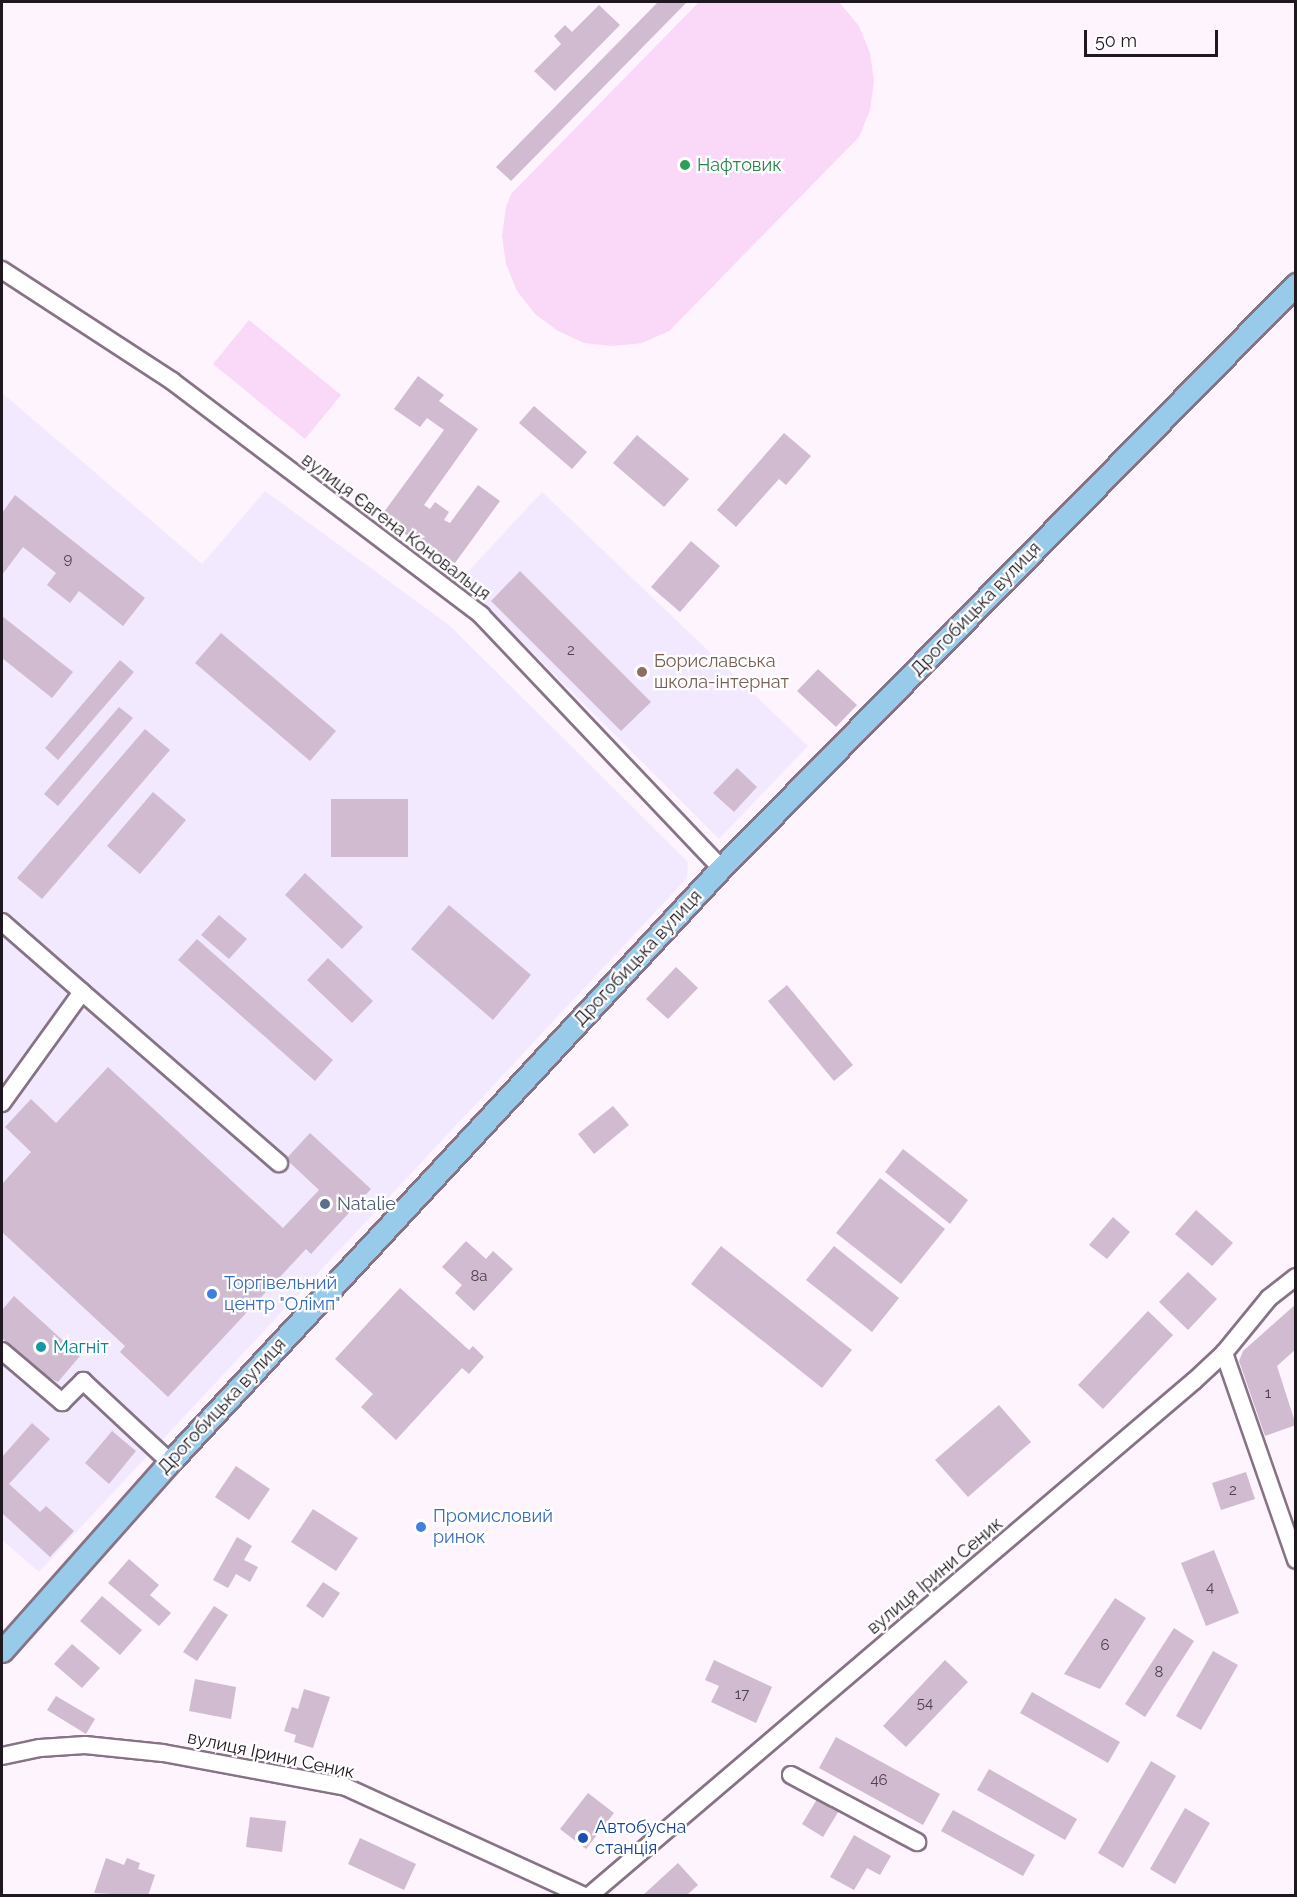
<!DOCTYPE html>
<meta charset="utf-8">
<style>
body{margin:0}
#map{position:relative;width:1297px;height:1897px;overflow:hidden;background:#fdf4fd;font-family:Raleway,sans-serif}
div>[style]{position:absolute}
.industrial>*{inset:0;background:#f2e9fe}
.education>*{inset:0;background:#f3e9fe}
.green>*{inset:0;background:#f9d8f8}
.building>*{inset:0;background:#d1bbd0}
.roads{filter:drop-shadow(2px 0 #877386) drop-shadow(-2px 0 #877386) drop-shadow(0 2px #877386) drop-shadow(0 -2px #877386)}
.minor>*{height:16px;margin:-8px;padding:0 8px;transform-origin:8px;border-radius:8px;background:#fff}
.major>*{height:21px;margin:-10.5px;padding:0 10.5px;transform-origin:10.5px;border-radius:10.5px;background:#98cbe9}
.dots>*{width:16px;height:16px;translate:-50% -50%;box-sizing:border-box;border:3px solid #fff;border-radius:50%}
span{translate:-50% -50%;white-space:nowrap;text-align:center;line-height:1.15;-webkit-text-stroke:4.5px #fff;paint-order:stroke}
.number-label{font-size:15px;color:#4c414c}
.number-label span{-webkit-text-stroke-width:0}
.leisure-label{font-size:18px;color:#27864d}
.left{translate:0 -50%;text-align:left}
.street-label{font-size:18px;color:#201820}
.education-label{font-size:18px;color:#785e54}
.service-label{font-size:18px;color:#4e5e75}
.shop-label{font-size:18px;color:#366cbe}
.culture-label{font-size:18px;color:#0d838f}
.transit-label{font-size:18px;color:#164399}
.frame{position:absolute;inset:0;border:3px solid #201820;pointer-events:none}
.scale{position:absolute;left:1084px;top:30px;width:134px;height:27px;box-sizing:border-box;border:3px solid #201820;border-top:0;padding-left:8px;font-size:18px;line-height:21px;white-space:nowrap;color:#201820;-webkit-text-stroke:4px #fff;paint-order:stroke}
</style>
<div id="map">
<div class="industrial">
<i style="clip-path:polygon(2px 393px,202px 564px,265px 491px,449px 625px,688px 862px,687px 878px,39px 1572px,2px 1540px)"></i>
</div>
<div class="education">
<i style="clip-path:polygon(542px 492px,808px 746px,719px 839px,479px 599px,464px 576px)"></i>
</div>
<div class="green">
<i style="clip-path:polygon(699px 2px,839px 2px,859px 26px,870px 53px,874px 81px,870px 110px,859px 137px,669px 331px,642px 343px,613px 346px,584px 343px,558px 331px,535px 314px,517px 291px,506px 264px,502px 236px,506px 207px,511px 194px)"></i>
<i style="clip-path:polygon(249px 320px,341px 395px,305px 439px,213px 364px)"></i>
</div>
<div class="building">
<i style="clip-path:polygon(658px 2px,687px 2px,511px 181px,496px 167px)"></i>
<i style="clip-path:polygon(599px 5px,620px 25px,555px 91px,534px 71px,561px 44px,554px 36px,565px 25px,572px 32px)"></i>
<i style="clip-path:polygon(418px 376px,444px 395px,439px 401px,478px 429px,424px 505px,430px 509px,435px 502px,449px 512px,444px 520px,450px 523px,478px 485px,500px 501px,455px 563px,403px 533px,407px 529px,384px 512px,444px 430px,427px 418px,420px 427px,394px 409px)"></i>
<i style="clip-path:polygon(534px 406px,587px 452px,572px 469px,519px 423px)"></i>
<i style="clip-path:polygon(784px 433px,811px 456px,786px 485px,779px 479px,736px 527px,717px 510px)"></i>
<i style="clip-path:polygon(637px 435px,689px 479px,664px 507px,613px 463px)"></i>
<i style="clip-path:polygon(15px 495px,145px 598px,123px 626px,79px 591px,70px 603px,47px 585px,56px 573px,23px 547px,2px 575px,2px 513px)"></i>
<i style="clip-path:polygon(691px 541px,720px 566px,680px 612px,651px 587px)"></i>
<i style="clip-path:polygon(520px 571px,651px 702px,621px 731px,491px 601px)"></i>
<i style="clip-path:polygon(2px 616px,73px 672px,52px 698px,2px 658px)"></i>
<i style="clip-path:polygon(221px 633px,336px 731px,310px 761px,195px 663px)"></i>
<i style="clip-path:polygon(120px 660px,134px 672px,58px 760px,45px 748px)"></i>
<i style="clip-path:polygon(818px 669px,857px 705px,836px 727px,797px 691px)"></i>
<i style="clip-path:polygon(119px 707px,133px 718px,58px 806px,44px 794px)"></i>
<i style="clip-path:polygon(145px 729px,170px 750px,42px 899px,17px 878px)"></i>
<i style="clip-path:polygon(737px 768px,757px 787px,734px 812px,713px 793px)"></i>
<i style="clip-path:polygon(153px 792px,186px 820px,140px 874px,107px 846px)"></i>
<i style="clip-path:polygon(331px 799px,408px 799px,408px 857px,331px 857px)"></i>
<i style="clip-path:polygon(305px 873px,363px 927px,342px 949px,285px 895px)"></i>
<i style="clip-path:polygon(449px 905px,531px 975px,493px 1020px,411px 949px)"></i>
<i style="clip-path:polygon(219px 915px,247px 939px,229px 959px,201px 935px)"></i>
<i style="clip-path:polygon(197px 939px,333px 1060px,315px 1081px,178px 960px)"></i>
<i style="clip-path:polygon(328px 958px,373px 1001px,352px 1023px,307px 980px)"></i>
<i style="clip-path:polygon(676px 967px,698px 988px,668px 1019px,646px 999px)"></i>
<i style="clip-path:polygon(787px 985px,853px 1065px,834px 1081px,768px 1001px)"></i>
<i style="clip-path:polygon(108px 1067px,283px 1228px,319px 1190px,286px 1159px,310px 1133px,371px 1189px,311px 1254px,306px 1249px,168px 1397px,120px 1352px,125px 1346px,2px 1232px,2px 1184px,31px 1152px,5px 1127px,31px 1099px,56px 1123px)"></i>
<i style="clip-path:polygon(613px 1106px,629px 1125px,594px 1154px,578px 1134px)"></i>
<i style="clip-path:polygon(903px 1149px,968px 1200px,950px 1224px,885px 1172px)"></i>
<i style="clip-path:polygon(880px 1178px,945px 1229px,901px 1284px,836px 1233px)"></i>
<i style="clip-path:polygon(1196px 1210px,1233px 1243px,1212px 1266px,1175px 1234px)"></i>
<i style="clip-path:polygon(1113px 1217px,1130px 1232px,1107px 1259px,1089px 1245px)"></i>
<i style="clip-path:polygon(466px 1241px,486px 1259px,493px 1251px,513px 1269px,474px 1311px,455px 1293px,462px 1285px,442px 1267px)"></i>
<i style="clip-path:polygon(721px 1246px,852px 1350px,822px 1388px,691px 1284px)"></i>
<i style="clip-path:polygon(834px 1246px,899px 1298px,872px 1332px,806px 1280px)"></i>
<i style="clip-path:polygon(1188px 1272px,1217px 1299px,1188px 1330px,1159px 1302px)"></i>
<i style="clip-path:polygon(400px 1288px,469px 1350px,473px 1346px,484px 1357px,469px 1374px,462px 1368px,396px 1440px,361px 1407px,373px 1394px,335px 1359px)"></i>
<i style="clip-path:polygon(14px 1296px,80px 1356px,58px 1382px,37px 1372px,2px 1338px,2px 1310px)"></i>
<i style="clip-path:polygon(1296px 1304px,1296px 1349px,1277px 1366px,1296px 1425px,1265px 1436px,1239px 1361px,1243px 1351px)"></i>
<i style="clip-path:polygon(1148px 1311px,1173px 1335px,1103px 1409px,1078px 1385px)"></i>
<i style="clip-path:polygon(999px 1405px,1031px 1442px,968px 1497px,935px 1460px)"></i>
<i style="clip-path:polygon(32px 1423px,50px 1439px,9px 1484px,40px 1512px,46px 1506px,74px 1531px,50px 1557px,2px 1513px,2px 1457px)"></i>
<i style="clip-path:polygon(112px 1431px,136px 1451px,109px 1484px,85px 1463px)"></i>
<i style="clip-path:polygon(236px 1466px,270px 1489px,249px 1520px,215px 1497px)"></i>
<i style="clip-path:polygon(1246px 1472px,1255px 1499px,1221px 1510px,1212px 1483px)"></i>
<i style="clip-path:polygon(313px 1509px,358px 1538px,336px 1571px,291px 1542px)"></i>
<i style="clip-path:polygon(237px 1537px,252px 1546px,244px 1560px,258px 1567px,250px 1582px,236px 1574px,228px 1588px,213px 1580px)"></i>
<i style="clip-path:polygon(1214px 1550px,1239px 1613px,1206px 1626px,1181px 1563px)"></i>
<i style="clip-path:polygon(129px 1559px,159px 1585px,150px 1595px,171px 1613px,159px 1626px,108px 1583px)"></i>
<i style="clip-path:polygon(323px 1582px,340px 1593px,323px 1618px,306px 1606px)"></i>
<i style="clip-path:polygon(102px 1596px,142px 1630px,120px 1655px,80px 1621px)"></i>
<i style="clip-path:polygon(1115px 1598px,1146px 1618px,1100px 1689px,1064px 1674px)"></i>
<i style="clip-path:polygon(214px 1606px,228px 1615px,197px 1661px,183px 1652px)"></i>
<i style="clip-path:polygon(1174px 1628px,1194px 1641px,1145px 1717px,1125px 1704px)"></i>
<i style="clip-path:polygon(72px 1644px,100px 1668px,82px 1688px,54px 1664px)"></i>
<i style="clip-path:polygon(1213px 1651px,1238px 1665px,1201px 1730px,1176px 1716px)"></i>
<i style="clip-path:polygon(714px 1660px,772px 1687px,756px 1723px,711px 1702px,719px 1686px,705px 1680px)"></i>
<i style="clip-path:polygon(945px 1660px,968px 1682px,906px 1747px,883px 1726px)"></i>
<i style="clip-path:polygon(195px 1679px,236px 1687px,231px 1719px,189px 1711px)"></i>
<i style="clip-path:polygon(304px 1689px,330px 1697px,313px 1748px,294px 1742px,296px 1735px,284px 1731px,292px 1707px,298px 1709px)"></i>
<i style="clip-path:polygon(1032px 1692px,1120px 1742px,1108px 1763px,1020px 1713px)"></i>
<i style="clip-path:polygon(56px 1696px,95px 1719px,86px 1734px,47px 1710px)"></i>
<i style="clip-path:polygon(836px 1737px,940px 1794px,923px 1825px,819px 1768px)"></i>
<i style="clip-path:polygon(1151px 1761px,1176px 1776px,1123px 1868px,1098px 1853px)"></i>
<i style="clip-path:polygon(989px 1769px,1077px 1819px,1065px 1840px,977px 1790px)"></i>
<i style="clip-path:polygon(588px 1793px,614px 1813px,586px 1849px,560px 1829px)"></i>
<i style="clip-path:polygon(819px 1796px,840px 1809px,823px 1837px,802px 1824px)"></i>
<i style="clip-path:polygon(1185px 1808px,1210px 1823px,1175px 1884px,1150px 1869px)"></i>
<i style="clip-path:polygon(953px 1810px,1035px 1855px,1023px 1876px,941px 1831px)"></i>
<i style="clip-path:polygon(250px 1817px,286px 1821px,282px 1852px,246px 1847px)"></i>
<i style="clip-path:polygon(854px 1835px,891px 1856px,880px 1875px,867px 1868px,854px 1890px,830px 1877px)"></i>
<i style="clip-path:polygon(360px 1838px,416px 1864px,404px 1890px,348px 1864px)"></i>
<i style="clip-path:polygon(106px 1858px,124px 1865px,127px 1858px,140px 1863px,138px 1869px,155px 1875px,148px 1896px,94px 1893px)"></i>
<i style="clip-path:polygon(678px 1863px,698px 1885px,686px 1896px,642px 1896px)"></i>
</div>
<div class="roads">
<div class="minor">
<i style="left:2px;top:270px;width:203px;rotate:33.1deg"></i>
<i style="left:172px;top:381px;width:388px;rotate:37.1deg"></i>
<i style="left:481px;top:615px;width:349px;rotate:46.5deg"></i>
<i style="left:2px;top:922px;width:106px;rotate:41.2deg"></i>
<i style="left:82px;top:992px;width:137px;rotate:125.8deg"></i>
<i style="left:82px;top:992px;width:261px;rotate:41deg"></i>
<i style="left:2px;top:1351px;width:79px;rotate:40.4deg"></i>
<i style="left:62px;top:1402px;width:30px;rotate:-45deg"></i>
<i style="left:83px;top:1381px;width:119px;rotate:43deg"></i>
<i style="left:1224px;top:1353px;width:219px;rotate:70.8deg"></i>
<i style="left:2px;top:1756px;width:39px;rotate:-12deg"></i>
<i style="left:40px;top:1748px;width:45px;rotate:-3.8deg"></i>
<i style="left:85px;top:1745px;width:78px;rotate:5.9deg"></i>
<i style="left:163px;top:1753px;width:186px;rotate:10.5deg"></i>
<i style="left:346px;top:1787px;width:262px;rotate:24.6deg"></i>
<i style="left:791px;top:1775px;width:143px;rotate:28deg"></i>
<i style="left:589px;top:1896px;width:795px;rotate:-40.41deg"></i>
<i style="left:1194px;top:1381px;width:41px;rotate:-43deg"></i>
<i style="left:1224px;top:1353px;width:71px;rotate:-50.7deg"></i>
<i style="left:1269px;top:1298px;width:34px;rotate:-38deg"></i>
</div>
<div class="major">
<i style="left:2px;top:1651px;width:253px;rotate:-48.4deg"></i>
<i style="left:170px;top:1462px;width:810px;rotate:-47.15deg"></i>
<i style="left:721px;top:868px;width:820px;rotate:-45.44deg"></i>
</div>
</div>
<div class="dots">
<i style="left:685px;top:165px;background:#2e9e5b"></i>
<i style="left:642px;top:672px;background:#8d6e63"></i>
<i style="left:325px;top:1204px;background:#5c6f8a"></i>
<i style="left:212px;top:1294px;background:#3f7fe0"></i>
<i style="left:41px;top:1347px;background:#0f9aa8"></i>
<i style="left:421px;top:1527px;background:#3f7fe0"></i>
<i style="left:583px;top:1838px;background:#1a4fb4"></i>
</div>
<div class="number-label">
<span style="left:68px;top:560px">9</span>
<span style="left:571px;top:651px">2</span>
<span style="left:479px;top:1277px">8а</span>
<span style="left:1268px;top:1394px">1</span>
<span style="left:1233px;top:1491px">2</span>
<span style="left:1210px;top:1588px">4</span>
<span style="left:1105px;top:1646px">6</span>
<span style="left:1159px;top:1673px">8</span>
<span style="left:742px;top:1695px">17</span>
<span style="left:925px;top:1704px">54</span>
<span style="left:879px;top:1781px">46</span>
</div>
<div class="leisure-label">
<span class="left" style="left:697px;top:165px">Нафтовик</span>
</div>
<div class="street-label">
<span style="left:396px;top:527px;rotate:37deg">вулиця Євгена Коновальця</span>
<span style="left:976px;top:609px;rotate:-46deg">Дрогобицька вулиця</span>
<span style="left:638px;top:958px;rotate:-47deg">Дрогобицька вулиця</span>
<span style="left:222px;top:1406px;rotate:-47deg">Дрогобицька вулиця</span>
<span style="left:935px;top:1576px;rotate:-40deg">вулиця Ірини Сеник</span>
<span style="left:271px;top:1755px;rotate:12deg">вулиця Ірини Сеник</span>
</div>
<div class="education-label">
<span class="left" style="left:654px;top:672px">Бориславська<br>школа-інтернат</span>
</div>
<div class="service-label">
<span class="left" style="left:337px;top:1204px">Natalie</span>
</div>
<div class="shop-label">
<span class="left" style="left:224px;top:1294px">Торгівельний<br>центр "Олімп"</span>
<span class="left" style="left:433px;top:1527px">Промисловий<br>ринок</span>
</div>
<div class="culture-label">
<span class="left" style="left:53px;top:1347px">Магніт</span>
</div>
<div class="transit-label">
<span class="left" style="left:595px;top:1838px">Автобусна<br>станція</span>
</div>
<div class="frame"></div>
<div class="scale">50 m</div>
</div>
